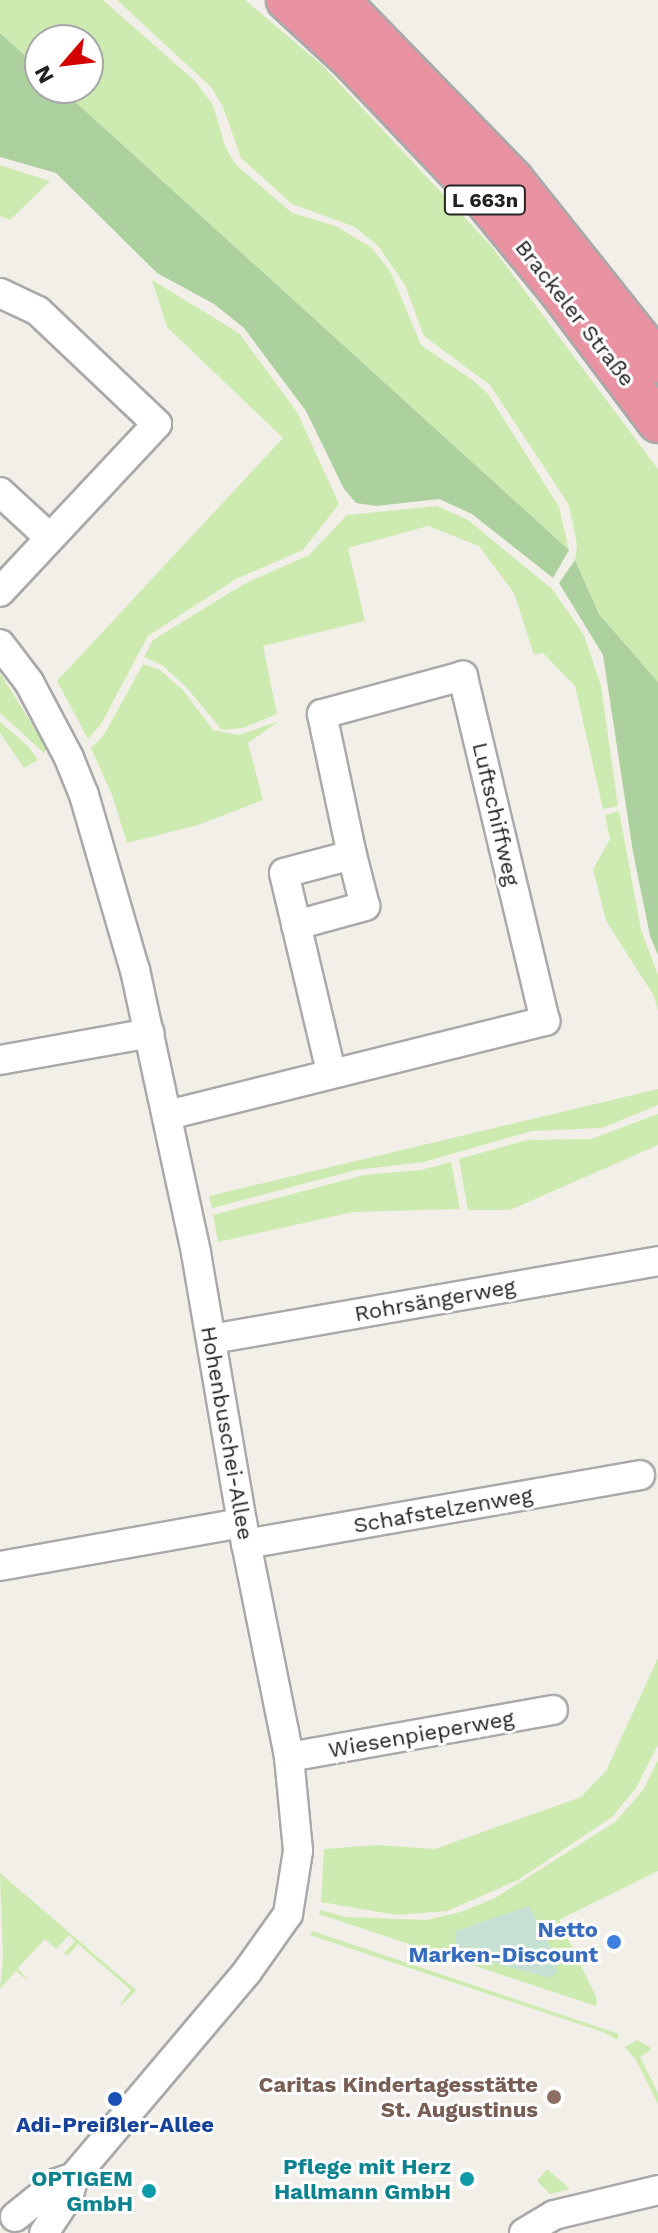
<!DOCTYPE html>
<meta charset="utf-8">
<style>
body{margin:0}
#map{position:relative;width:658px;height:2233px;overflow:hidden;background:#f2efe9;font-family:"Work Sans",sans-serif}
div>[style]{position:absolute}
.grass>*{inset:0;background:#cdebb0}
.forest>*{inset:0;background:#add19e}
.wetland>*{inset:0;background:#c6e0d4}
.roads{filter:drop-shadow(2px 0 #a9a9a9) drop-shadow(-2px 0 #a9a9a9) drop-shadow(0 2px #a9a9a9) drop-shadow(0 -2px #a9a9a9)}
.minor>*{height:28px;margin:-14px;padding:0 14px;transform-origin:14px;border-radius:14px;background:#fff}
.highway>*{height:40px;margin:-20px;padding:0 20px;transform-origin:20px;border-radius:20px;background:#e892a2}
.dots>*{width:22px;height:22px;translate:-50% -50%;box-sizing:border-box;border:4px solid #fff;border-radius:50%}
span{translate:-50% -50%;white-space:nowrap;text-align:center;line-height:1.15;-webkit-text-stroke:6px #fff;paint-order:stroke}
.shield-label span{padding:2px 6px;background:#fff;border:2px solid;border-radius:6px;-webkit-text-stroke-width:0}
.shield-label{font-size:20px;color:#222;font-weight:700}
.street-label{font-size:22px;color:#222}
.shop-label{font-size:22px;color:#366cbe;font-weight:700}
.right{translate:-100% -50%;text-align:right}
.education-label{font-size:22px;color:#785e54;font-weight:700}
.transit-label{font-size:22px;color:#164399;font-weight:700}
.culture-label{font-size:22px;color:#0d838f;font-weight:700}
.north{position:absolute;left:24px;top:24px;width:80px;height:80px;box-sizing:border-box;background:#fff;border:2px solid #a7a7a7;border-radius:50%;rotate:242deg;font-size:22px;font-weight:700;line-height:32px;text-align:center;color:#222}
.north::after{content:'';display:block;margin:auto;width:28px;height:36px;background:#d40000;clip-path:polygon(50% 0,100% 100%,50% 72%,0 100%)}
</style>
<div id="map">
<div class="grass">
<i style="clip-path:polygon(0 0,103px 0,195px 81px,213px 105px,225px 146px,235px 164px,292px 213px,336px 226px,372px 248px,391px 273px,421px 345px,474px 381px,488px 394px,559px 507px,569px 550px,60px 88px,88px 88px,88px 40px,40px 40px,40px 69px,0 33px)"></i>
<i style="clip-path:polygon(117px 0,245px 0,323px 66px,492px 247px,658px 469px,658px 682px,599px 614px,575px 560px,577px 545px,569px 505px,490px 385px,424px 336px,405px 285px,378px 246px,355px 227px,292px 204px,241px 158px,223px 107px,211px 87px)"></i>
<i style="clip-path:polygon(0 165px,50px 181px,10px 220px,0 216px)"></i>
<i style="clip-path:polygon(152px 280px,239px 333px,297px 412px,339px 504px,303px 550px,236px 579px,148px 636px,101px 724px,88px 739px,57px 681px,283px 438px,167px 327px)"></i>
<i style="clip-path:polygon(437px 506px,468px 520px,552px 589px,584px 635px,601px 686px,618px 806px,603px 809px,575px 686px,543px 653px,534px 655px,514px 593px,479px 546px,428px 526px,348px 548px,365px 621px,263px 646px,277px 714px,243px 728px,222px 730px,186px 687px,162px 665px,144px 657px,153px 640px,244px 584px,309px 555px,347px 515px)"></i>
<i style="clip-path:polygon(143px 664px,160px 670px,183px 690px,213px 730px,239px 735px,279px 721px,248px 743px,263px 800px,198px 825px,127px 843px,112px 795px,91px 748px,104px 735px)"></i>
<i style="clip-path:polygon(0 673px,47px 748px,44px 753px,0 713px)"></i>
<i style="clip-path:polygon(0 722px,28px 746px,38px 760px,24px 768px,0 733px)"></i>
<i style="clip-path:polygon(619px 811px,641px 930px,658px 975px,658px 1011px,654px 996px,606px 921px,593px 869px,610px 839px,605px 815px)"></i>
<i style="clip-path:polygon(658px 1089px,658px 1105px,602px 1128px,532px 1131px,424px 1162px,356px 1170px,212px 1208px,209px 1196px)"></i>
<i style="clip-path:polygon(658px 1114px,658px 1145px,510px 1210px,468px 1210px,459px 1159px,527px 1140px,591px 1139px)"></i>
<i style="clip-path:polygon(451px 1162px,460px 1209px,353px 1212px,218px 1242px,213px 1215px,364px 1175px,421px 1170px)"></i>
<i style="clip-path:polygon(658px 1658px,658px 1745px,636px 1788px,612px 1817px,518px 1880px,447px 1911px,396px 1915px,321px 1902px,324px 1849px,377px 1845px,435px 1849px,581px 1797px,606px 1771px)"></i>
<i style="clip-path:polygon(658px 1760px,658px 1871px,559px 1920px,597px 1999px,596px 2006px,319px 1914px,320px 1910px,346px 1917px,426px 1920px,461px 1912px,495px 1898px,615px 1822px,644px 1789px)"></i>
<i style="clip-path:polygon(0 1873px,136px 1990px,122px 2005px,120px 2004px,131px 1990px,78px 1944px,67px 1956px,64px 1953px,75px 1941px,69px 1935px,56px 1949px,45px 1939px,18px 1968px,29px 1982px,16px 1971px,0 1989px,3px 1959px)"></i>
<i style="clip-path:polygon(312px 1931px,619px 2034px,617px 2040px,603px 2032px,310px 1935px)"></i>
<i style="clip-path:polygon(637px 2040px,650px 2047px,651px 2050px,640px 2057px,658px 2093px,658px 2104px,636px 2060px,625px 2047px)"></i>
<i style="clip-path:polygon(547px 2169px,570px 2189px,550px 2194px,537px 2181px)"></i>
</div>
<div class="forest">
<i style="clip-path:polygon(0 33px,40px 69px,40px 88px,60px 88px,569px 550px,553px 578px,472px 514px,439px 499px,376px 506px,356px 503px,344px 489px,306px 411px,244px 328px,214px 304px,157px 273px,56px 173px,0 157px)"></i>
<i style="clip-path:polygon(575px 560px,599px 614px,658px 682px,658px 955px,650px 936px,633px 852px,603px 655px,559px 583px)"></i>
</div>
<div class="wetland">
<i style="clip-path:polygon(529px 1906px,557px 1960px,557px 1972px,551px 1978px,470px 1957px,456px 1947px,456px 1931px)"></i>
</div>
<div class="roads">
<div class="minor">
<i style="left:0;top:293px;width:42px;rotate:25.3deg"></i>
<i style="left:38px;top:311px;width:164px;rotate:43.5deg"></i>
<i style="left:157px;top:424px;width:230px;rotate:133.1deg"></i>
<i style="left:0;top:492px;width:67px;rotate:42.6deg"></i>
<i style="left:0;top:644px;width:48px;rotate:52.7deg"></i>
<i style="left:29px;top:682px;width:86px;rotate:62.2deg"></i>
<i style="left:69px;top:758px;width:40px;rotate:68deg"></i>
<i style="left:84px;top:795px;width:182px;rotate:73.8deg"></i>
<i style="left:135px;top:970px;width:289px;rotate:77.8deg"></i>
<i style="left:196px;top:1253px;width:274px;rotate:80.3deg"></i>
<i style="left:242px;top:1523px;width:239px;rotate:78.6deg"></i>
<i style="left:289px;top:1757px;width:94px;rotate:84.5deg"></i>
<i style="left:298px;top:1851px;width:64px;rotate:99deg"></i>
<i style="left:288px;top:1914px;width:71px;rotate:125.3deg"></i>
<i style="left:247px;top:1972px;width:268px;rotate:130.2deg"></i>
<i style="left:74px;top:2177px;width:19px;rotate:106deg"></i>
<i style="left:69px;top:2195px;width:45px;rotate:123.3deg"></i>
<i style="left:296px;top:925px;width:72px;rotate:-15.4deg"></i>
<i style="left:365px;top:906px;width:53px;rotate:-104.3deg"></i>
<i style="left:0;top:1060px;width:152px;rotate:-10.2deg"></i>
<i style="left:168px;top:1115px;width:389px;rotate:-14deg"></i>
<i style="left:545px;top:1021px;width:355px;rotate:-103.4deg"></i>
<i style="left:463px;top:676px;width:146px;rotate:164.9deg"></i>
<i style="left:322px;top:714px;width:144px;rotate:78deg"></i>
<i style="left:352px;top:855px;width:70px;rotate:165.2deg"></i>
<i style="left:284px;top:873px;width:204px;rotate:76.7deg"></i>
<i style="left:212px;top:1339px;width:453px;rotate:-9.9deg"></i>
<i style="left:246px;top:1544px;width:400px;rotate:-9.9deg"></i>
<i style="left:0;top:1566px;width:246px;rotate:-10.1deg"></i>
<i style="left:289px;top:1757px;width:268px;rotate:-10.1deg"></i>
<i style="left:15px;top:2217px;width:54px;rotate:-39deg"></i>
<i style="left:57px;top:2183px;width:18px;rotate:-19deg"></i>
<i style="left:524px;top:2233px;width:35px;rotate:-31deg"></i>
<i style="left:554px;top:2215px;width:107px;rotate:-13.5deg"></i>
</div>
<div class="highway">
<i style="left:287px;top:0;width:86px;rotate:42.6deg"></i>
<i style="left:350px;top:58px;width:196px;rotate:46.4deg"></i>
<i style="left:485px;top:200px;width:117px;rotate:50.6deg"></i>
<i style="left:559px;top:290px;width:165px;rotate:53.1deg"></i>
<i style="left:338px;top:0;width:251px;rotate:45.8deg"></i>
<i style="left:513px;top:180px;width:233px;rotate:51.5deg"></i>
</div>
</div>
<div class="dots">
<i style="left:614px;top:1942px;background:#3f7fe0"></i>
<i style="left:554px;top:2097px;background:#8d6e63"></i>
<i style="left:115px;top:2099px;background:#1a4fb4"></i>
<i style="left:467px;top:2179px;background:#0f9aa8"></i>
<i style="left:149px;top:2191px;background:#0f9aa8"></i>
</div>
<div class="shield-label">
<span style="left:485px;top:200px">L 663n</span>
</div>
<div class="street-label">
<span style="left:575px;top:313px;rotate:52deg">Brackeler Straße</span>
<span style="left:496px;top:814px;rotate:77deg">Luftschiffweg</span>
<span style="left:435px;top:1300px;rotate:-10deg">Rohrsängerweg</span>
<span style="left:227px;top:1433px;rotate:80deg">Hohenbuschei-Allee</span>
<span style="left:443px;top:1510px;rotate:-10deg">Schafstelzenweg</span>
<span style="left:421px;top:1734px;rotate:-10deg">Wiesenpieperweg</span>
</div>
<div class="shop-label">
<span class="right" style="left:598px;top:1942px">Netto<br>Marken-Discount</span>
</div>
<div class="education-label">
<span class="right" style="left:538px;top:2097px">Caritas Kindertagesstätte<br>St. Augustinus</span>
</div>
<div class="transit-label">
<span style="left:115px;top:2125px">Adi-Preißler-Allee</span>
</div>
<div class="culture-label">
<span class="right" style="left:451px;top:2179px">Pflege mit Herz<br>Hallmann GmbH</span>
<span class="right" style="left:133px;top:2191px">OPTIGEM<br>GmbH</span>
</div>
<div class="north">N</div>
</div>
